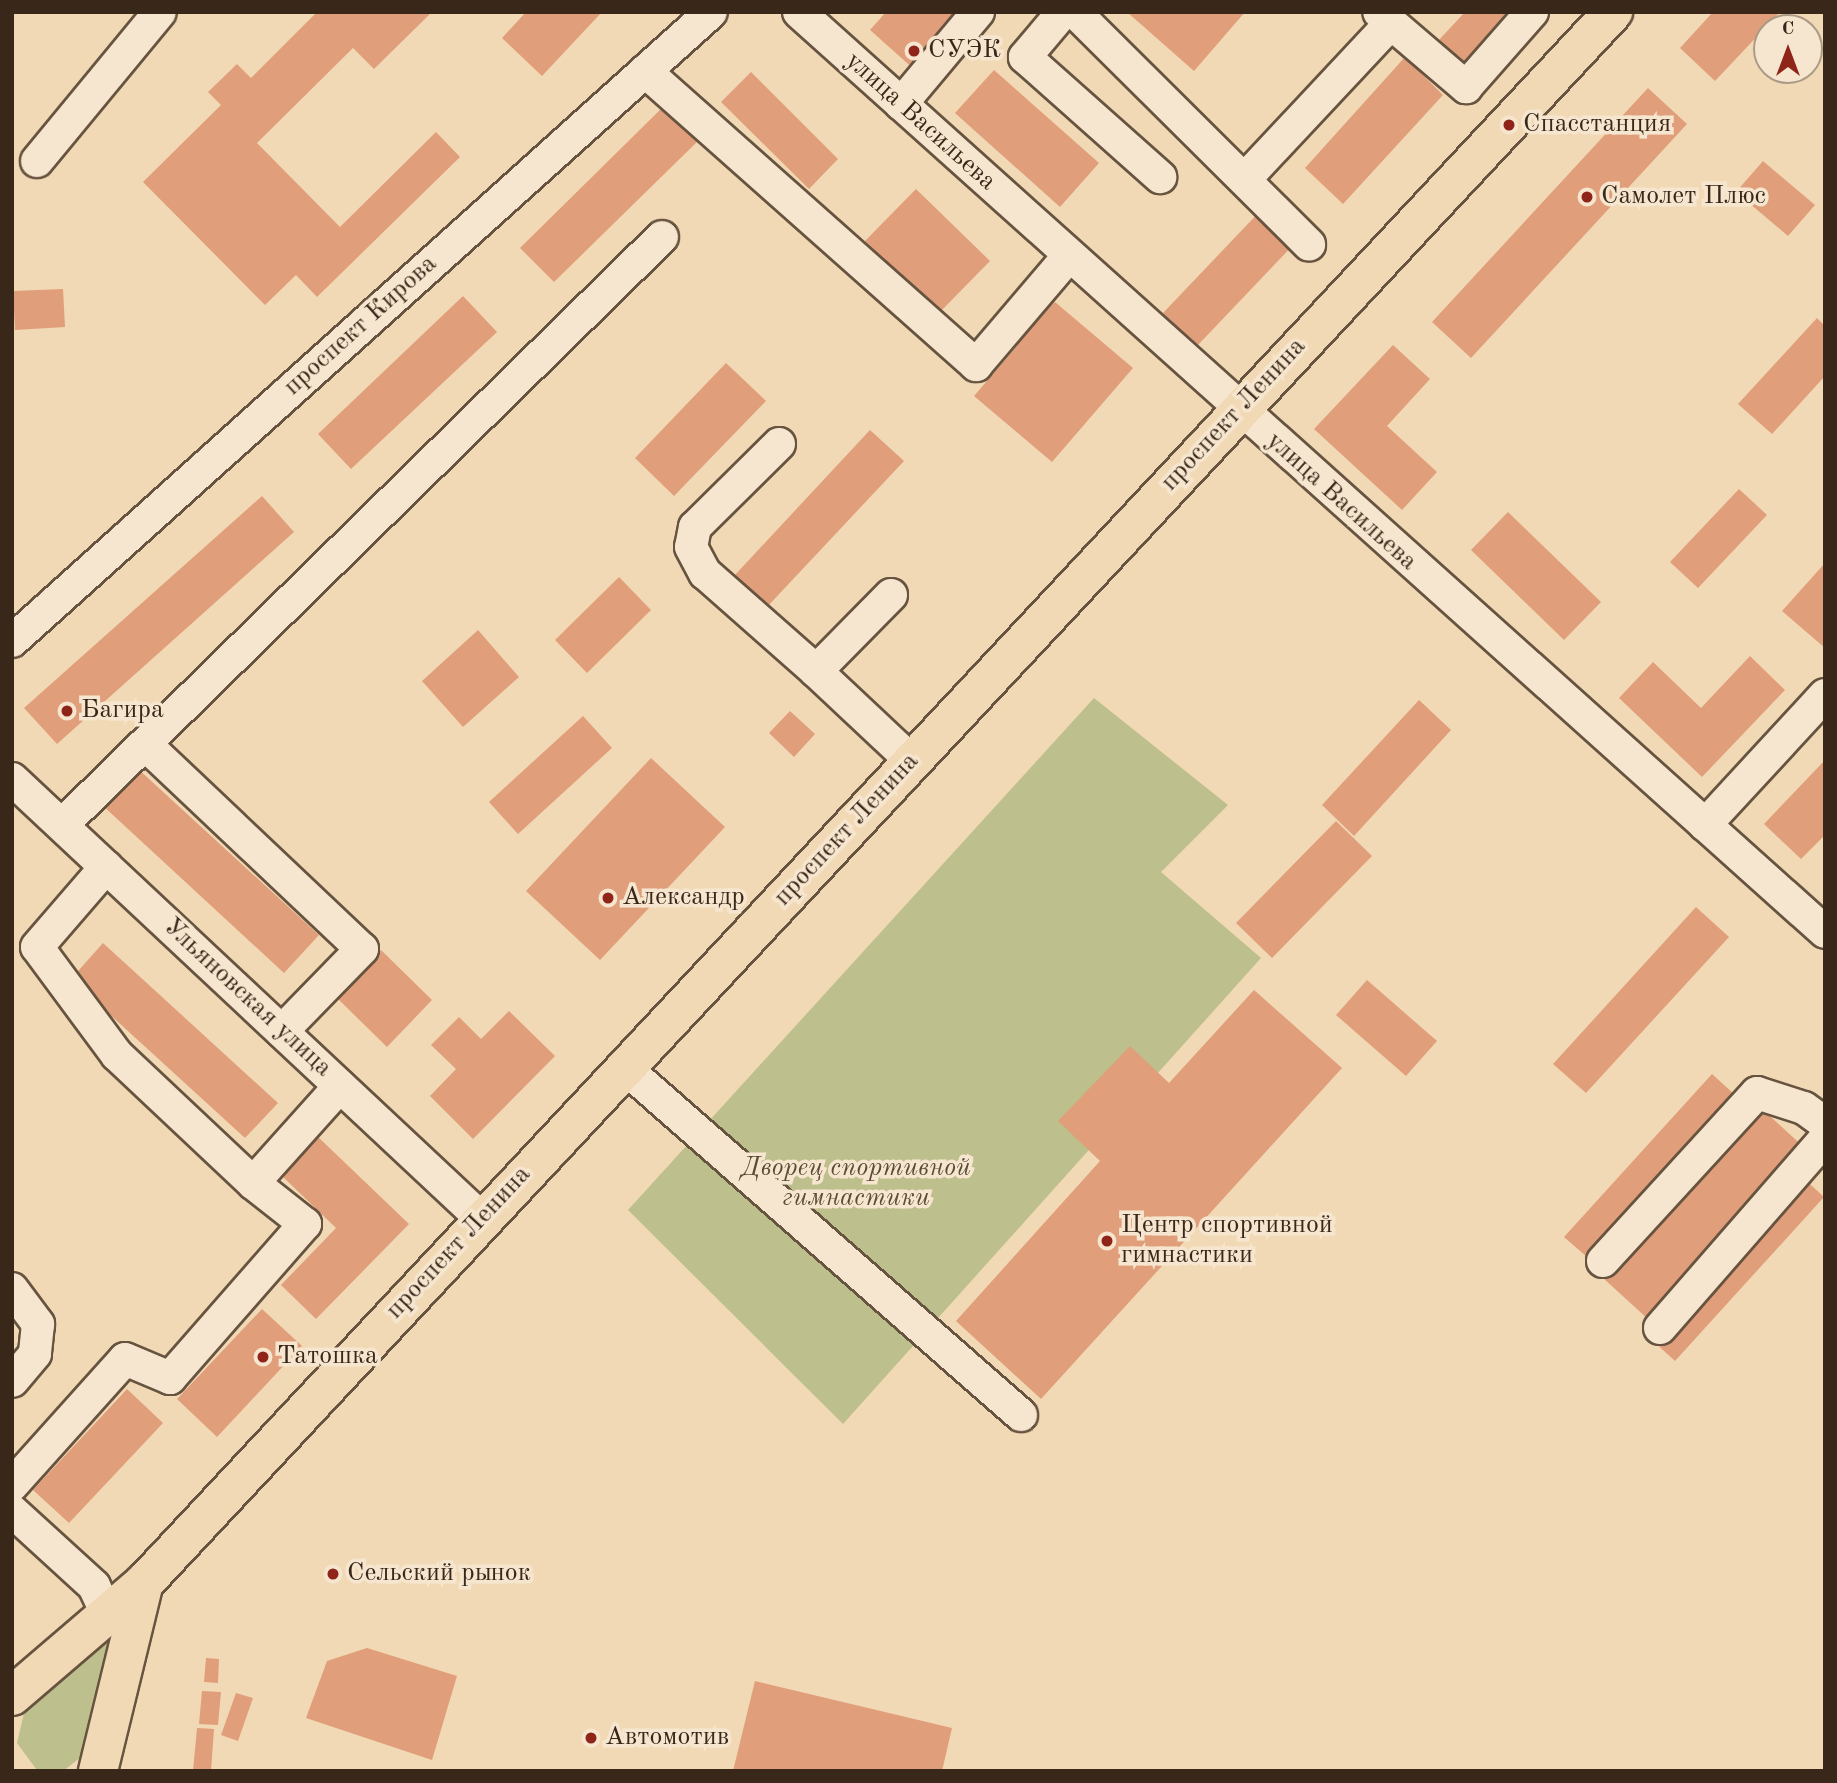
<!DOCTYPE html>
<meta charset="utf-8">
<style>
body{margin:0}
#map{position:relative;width:1837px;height:1783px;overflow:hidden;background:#f2d9b5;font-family:"Old Standard TT",serif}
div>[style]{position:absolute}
.green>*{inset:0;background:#bdbf8c}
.building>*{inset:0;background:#e09e7a}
.roads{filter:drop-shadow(2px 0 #675440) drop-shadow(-2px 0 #675440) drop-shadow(0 2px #675440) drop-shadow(0 -2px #675440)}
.minor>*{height:32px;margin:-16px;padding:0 16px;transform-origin:16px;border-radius:16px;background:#f7e6cf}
.major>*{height:38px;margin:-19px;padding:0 19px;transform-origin:19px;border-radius:19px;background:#f2d9b5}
.dots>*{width:19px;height:19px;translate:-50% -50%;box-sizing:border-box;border:4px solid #f7e6cf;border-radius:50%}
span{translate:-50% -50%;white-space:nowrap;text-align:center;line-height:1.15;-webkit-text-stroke:7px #f7e6cf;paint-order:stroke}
.poi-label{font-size:26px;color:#392719}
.left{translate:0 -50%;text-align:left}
.street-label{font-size:26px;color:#392719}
.park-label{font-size:26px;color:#5a4d36;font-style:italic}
.frame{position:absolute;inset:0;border:14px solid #392719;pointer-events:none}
.north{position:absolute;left:1753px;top:14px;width:70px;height:70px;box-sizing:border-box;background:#f7e6cf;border:2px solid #ab9a86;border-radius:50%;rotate:0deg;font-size:19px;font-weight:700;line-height:28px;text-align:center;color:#392719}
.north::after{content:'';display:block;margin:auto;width:24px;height:32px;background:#8f2418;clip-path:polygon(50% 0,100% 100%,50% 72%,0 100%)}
</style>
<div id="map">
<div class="green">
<i style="clip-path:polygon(1094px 698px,1228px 805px,1161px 872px,1261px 958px,843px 1424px,628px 1210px)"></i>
<i style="clip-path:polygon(119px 1627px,85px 1754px,63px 1771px,36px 1769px,17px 1743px,25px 1709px)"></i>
</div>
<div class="building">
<i style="clip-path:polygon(317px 12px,432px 12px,374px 69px,353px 48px,257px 143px,340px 227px,436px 132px,460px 157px,317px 297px,296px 275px,265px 305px,143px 182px,221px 105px,208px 92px,237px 64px,251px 78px)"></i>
<i style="clip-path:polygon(526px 12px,602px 12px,542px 76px,502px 38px)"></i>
<i style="clip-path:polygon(886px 12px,970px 12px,916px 71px,870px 30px)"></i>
<i style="clip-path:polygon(1127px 12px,1245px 12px,1194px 71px)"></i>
<i style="clip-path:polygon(1465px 12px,1521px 12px,1469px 69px,1438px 41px)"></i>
<i style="clip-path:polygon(1713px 12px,1780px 12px,1715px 81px,1680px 48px)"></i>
<i style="clip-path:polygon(1405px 57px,1443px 95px,1343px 204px,1305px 168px)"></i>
<i style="clip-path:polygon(994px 70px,1099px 163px,1060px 207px,955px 113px)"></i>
<i style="clip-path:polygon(751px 72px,838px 159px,809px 189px,721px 102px)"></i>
<i style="clip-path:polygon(1648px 88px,1687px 124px,1471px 358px,1432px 322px)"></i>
<i style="clip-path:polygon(666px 104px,700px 139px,554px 282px,520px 248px)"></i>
<i style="clip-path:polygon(1763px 161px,1815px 205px,1788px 236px,1736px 192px)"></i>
<i style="clip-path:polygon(916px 189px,990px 261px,939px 313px,865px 241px)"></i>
<i style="clip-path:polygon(1263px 208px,1297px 241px,1197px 346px,1163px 313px)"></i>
<i style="clip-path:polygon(63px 289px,65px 327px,15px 330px,13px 291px)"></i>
<i style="clip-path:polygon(463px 296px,497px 332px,351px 469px,318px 434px)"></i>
<i style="clip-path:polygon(1055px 302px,1133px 368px,1052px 462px,974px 396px,1017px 346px,1011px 341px)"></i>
<i style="clip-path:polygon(1817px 318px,1825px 326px,1825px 376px,1772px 434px,1738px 404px)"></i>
<i style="clip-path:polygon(1393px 345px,1430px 379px,1387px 426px,1437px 472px,1402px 510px,1314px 429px)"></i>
<i style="clip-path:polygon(726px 363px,766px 401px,674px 496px,635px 458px)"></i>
<i style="clip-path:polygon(870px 430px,904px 461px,767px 607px,734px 576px)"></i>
<i style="clip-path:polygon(1739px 489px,1767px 515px,1698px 588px,1670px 562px)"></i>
<i style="clip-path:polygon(262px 496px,294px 532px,57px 744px,24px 708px)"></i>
<i style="clip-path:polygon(1508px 512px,1601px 602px,1564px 640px,1471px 550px)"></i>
<i style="clip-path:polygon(1825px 563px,1825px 648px,1782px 611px)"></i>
<i style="clip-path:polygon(619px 577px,651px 610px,587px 673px,555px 640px)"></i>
<i style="clip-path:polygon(478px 630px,519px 677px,463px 727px,422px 681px)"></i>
<i style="clip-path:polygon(1750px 656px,1785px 690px,1702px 777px,1619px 698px,1653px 662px,1701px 708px)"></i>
<i style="clip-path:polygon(1419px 700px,1451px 730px,1354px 836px,1322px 805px)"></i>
<i style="clip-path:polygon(790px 711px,815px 734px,794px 757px,769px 733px)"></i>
<i style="clip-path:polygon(583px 716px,612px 748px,518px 834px,489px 802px)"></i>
<i style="clip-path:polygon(651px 758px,725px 827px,600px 960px,526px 891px)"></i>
<i style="clip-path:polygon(1825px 760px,1825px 835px,1801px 859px,1764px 824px)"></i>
<i style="clip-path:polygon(136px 767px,319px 935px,284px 973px,101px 804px)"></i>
<i style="clip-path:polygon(1336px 821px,1372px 856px,1272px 958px,1236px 923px)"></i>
<i style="clip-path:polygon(1696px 907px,1729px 937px,1586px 1093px,1553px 1064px)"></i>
<i style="clip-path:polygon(103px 943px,278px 1103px,245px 1138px,71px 979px)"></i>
<i style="clip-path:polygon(381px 950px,432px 1000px,387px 1047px,336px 997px)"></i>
<i style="clip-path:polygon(1367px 980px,1437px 1041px,1406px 1076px,1336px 1015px)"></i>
<i style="clip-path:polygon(1254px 990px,1342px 1068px,1041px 1399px,956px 1321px,1100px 1161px,1058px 1121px,1130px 1046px,1169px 1083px)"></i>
<i style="clip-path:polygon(509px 1011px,555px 1056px,473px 1139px,430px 1096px,456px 1069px,431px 1045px,459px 1017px,481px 1039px)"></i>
<i style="clip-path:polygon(1712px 1074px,1734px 1094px,1587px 1257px,1564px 1237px)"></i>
<i style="clip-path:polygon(1761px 1108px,1807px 1150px,1649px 1320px,1603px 1278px)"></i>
<i style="clip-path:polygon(316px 1135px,409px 1224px,316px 1319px,281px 1285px,336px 1228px,280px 1174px)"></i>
<i style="clip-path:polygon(1801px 1176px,1824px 1197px,1675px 1361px,1652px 1340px)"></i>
<i style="clip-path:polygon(262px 1309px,302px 1346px,217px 1437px,177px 1399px)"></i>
<i style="clip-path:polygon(127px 1389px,163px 1423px,69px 1523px,33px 1490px)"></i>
<i style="clip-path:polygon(367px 1648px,457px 1676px,432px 1760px,306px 1718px,327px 1661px)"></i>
<i style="clip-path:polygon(206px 1658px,219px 1659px,218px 1683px,204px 1682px)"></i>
<i style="clip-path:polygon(755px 1681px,952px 1728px,942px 1771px,733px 1771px)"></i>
<i style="clip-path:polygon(202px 1691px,221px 1692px,218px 1725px,199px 1724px)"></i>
<i style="clip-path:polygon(236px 1693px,253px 1698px,238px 1741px,221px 1735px)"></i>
<i style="clip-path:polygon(197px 1728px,214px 1729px,211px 1771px,193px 1771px)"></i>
</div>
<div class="roads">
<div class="minor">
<i style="left:799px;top:12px;width:1378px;rotate:41.88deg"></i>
<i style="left:1063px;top:12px;width:59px;rotate:130.2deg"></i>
<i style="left:1025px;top:57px;width:181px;rotate:41.6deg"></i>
<i style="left:1075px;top:12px;width:330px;rotate:44.8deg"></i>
<i style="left:1391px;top:23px;width:99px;rotate:40.5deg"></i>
<i style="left:1466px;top:87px;width:100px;rotate:-48.7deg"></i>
<i style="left:645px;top:71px;width:443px;rotate:41.6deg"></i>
<i style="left:976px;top:365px;width:142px;rotate:-49.6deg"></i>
<i style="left:901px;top:104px;width:120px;rotate:-50.1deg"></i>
<i style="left:37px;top:161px;width:193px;rotate:-50.5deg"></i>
<i style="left:1245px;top:179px;width:214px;rotate:-46.9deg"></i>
<i style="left:1391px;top:23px;width:16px;rotate:-137deg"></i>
<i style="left:779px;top:444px;width:118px;rotate:135.3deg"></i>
<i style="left:695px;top:527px;width:20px;rotate:101deg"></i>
<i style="left:691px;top:547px;width:30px;rotate:62deg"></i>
<i style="left:705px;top:573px;width:148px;rotate:41.4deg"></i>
<i style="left:891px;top:595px;width:107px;rotate:134.6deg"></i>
<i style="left:816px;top:671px;width:132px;rotate:43.2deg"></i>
<i style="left:12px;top:641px;width:940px;rotate:-41.98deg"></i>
<i style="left:146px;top:745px;width:297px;rotate:43.4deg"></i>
<i style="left:362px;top:949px;width:115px;rotate:134.3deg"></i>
<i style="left:12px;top:779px;width:642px;rotate:43.11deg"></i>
<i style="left:62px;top:825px;width:840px;rotate:-44.42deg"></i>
<i style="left:1705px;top:825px;width:177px;rotate:-47.3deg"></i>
<i style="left:624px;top:1067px;width:528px;rotate:41.24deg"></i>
<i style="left:253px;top:1183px;width:130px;rotate:-48.1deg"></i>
<i style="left:1603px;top:1261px;width:228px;rotate:-47.5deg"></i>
<i style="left:1757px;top:1093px;width:49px;rotate:17.7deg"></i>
<i style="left:1804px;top:1108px;width:26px;rotate:36deg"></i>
<i style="left:12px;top:1289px;width:44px;rotate:53.4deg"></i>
<i style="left:38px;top:1324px;width:30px;rotate:96deg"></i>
<i style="left:35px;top:1354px;width:35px;rotate:130deg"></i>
<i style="left:1660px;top:1328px;width:251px;rotate:-48.9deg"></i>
<i style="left:12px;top:1485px;width:169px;rotate:-48.1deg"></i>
<i style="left:125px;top:1359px;width:49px;rotate:22.9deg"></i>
<i style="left:170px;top:1378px;width:205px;rotate:-48.8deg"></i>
<i style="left:305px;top:1224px;width:66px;rotate:-141.7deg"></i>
<i style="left:253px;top:1183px;width:187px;rotate:-136.7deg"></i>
<i style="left:117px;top:1055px;width:134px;rotate:-126.5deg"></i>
<i style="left:37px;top:947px;width:106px;rotate:-49.2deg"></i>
<i style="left:12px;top:1511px;width:111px;rotate:42.4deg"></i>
<i style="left:94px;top:1586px;width:31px;rotate:65deg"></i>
</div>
<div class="major">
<i style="left:12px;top:1696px;width:174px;rotate:-40.6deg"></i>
<i style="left:144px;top:1583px;width:2151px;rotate:-46.92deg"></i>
<i style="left:98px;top:1771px;width:194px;rotate:-76.3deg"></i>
</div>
</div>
<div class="dots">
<i style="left:914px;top:51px;background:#8f2418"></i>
<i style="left:1509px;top:125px;background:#8f2418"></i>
<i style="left:1587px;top:197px;background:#8f2418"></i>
<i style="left:67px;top:711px;background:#8f2418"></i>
<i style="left:608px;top:898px;background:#8f2418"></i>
<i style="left:1107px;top:1241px;background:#8f2418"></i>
<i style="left:263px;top:1357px;background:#8f2418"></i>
<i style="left:333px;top:1574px;background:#8f2418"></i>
<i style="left:591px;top:1738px;background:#8f2418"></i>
</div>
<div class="poi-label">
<span class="left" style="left:928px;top:51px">СУЭК</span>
<span class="left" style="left:1523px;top:125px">Спасстанция</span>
<span class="left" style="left:1601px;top:197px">Самолет Плюс</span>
<span class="left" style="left:81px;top:711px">Багира</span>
<span class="left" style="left:622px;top:898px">Александр</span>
<span class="left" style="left:1121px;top:1241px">Центр спортивной<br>гимнастики</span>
<span class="left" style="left:277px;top:1357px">Татошка</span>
<span class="left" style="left:347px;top:1574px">Сельский рынок</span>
<span class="left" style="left:605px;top:1738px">Автомотив</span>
</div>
<div class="street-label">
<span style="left:920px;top:122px;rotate:42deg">улица Васильева</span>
<span style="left:361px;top:326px;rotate:-42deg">проспект Кирова</span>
<span style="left:1234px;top:415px;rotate:-47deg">проспект Ленина</span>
<span style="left:1341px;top:502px;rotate:42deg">улица Васильева</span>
<span style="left:847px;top:830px;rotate:-47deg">проспект Ленина</span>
<span style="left:247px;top:998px;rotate:43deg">Ульяновская улица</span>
<span style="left:459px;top:1243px;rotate:-47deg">проспект Ленина</span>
</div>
<div class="park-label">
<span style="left:856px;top:1184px">Дворец спортивной<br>гимнастики</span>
</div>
<div class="frame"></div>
<div class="north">С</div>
</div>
